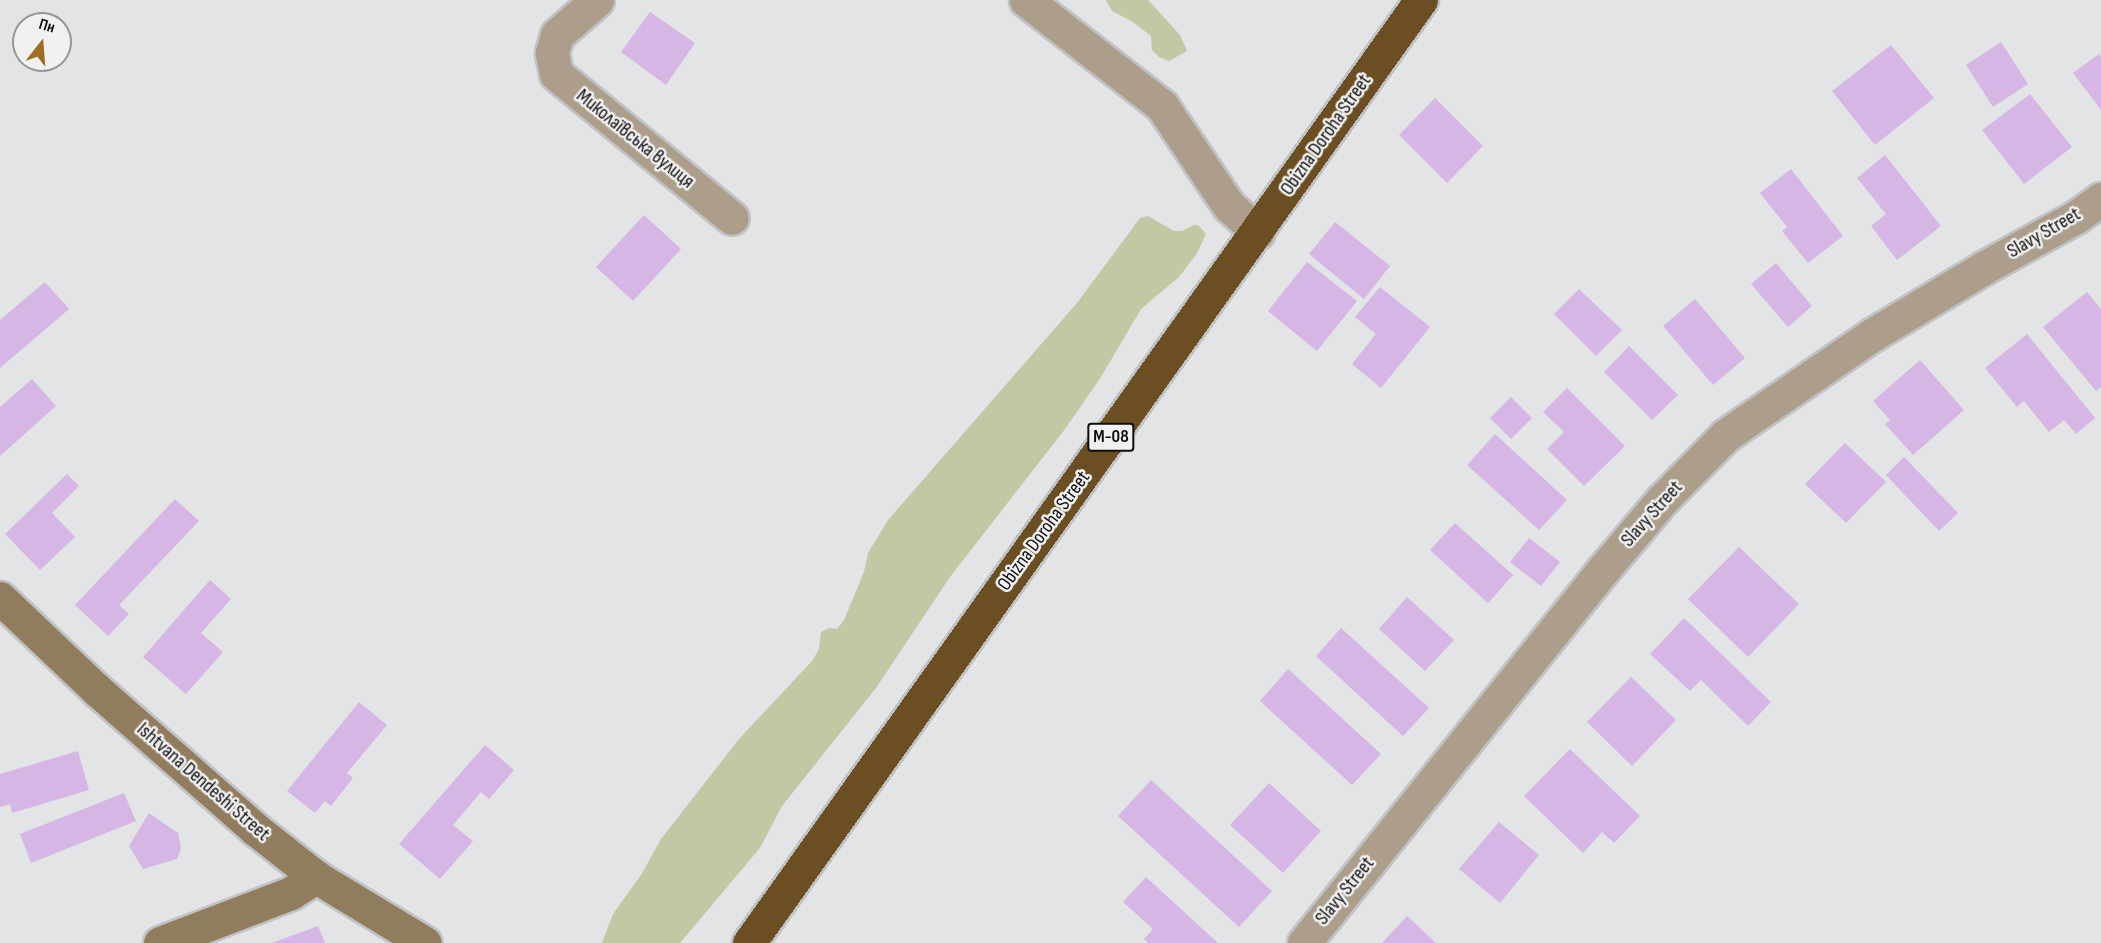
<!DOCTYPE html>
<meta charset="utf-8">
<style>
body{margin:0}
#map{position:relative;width:2101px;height:943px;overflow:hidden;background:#e3e4e5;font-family:"Sofia Sans Condensed",sans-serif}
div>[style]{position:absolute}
.green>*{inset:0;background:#c4c7a4}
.building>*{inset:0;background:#d5b6e5}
.roads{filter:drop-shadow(2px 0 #c1c2c3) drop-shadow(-2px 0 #c1c2c3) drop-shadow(0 2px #c1c2c3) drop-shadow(0 -2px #c1c2c3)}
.street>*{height:33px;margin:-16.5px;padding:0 16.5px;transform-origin:16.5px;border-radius:16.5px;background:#ac9e8a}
.secondary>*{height:33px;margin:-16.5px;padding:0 16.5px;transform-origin:16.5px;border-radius:16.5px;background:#917c5e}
.highway>*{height:33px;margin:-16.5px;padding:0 16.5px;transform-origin:16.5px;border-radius:16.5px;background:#6b4e21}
span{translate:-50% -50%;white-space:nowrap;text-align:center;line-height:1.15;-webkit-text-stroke:5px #f1f1f2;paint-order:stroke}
.shield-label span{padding:2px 4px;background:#f1f1f2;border:2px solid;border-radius:4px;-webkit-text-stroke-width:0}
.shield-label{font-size:18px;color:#0e0e0e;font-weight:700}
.street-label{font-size:20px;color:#0e0e0e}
.north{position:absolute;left:12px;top:12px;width:60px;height:60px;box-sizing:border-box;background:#f1f1f2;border:2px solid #969697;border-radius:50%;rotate:17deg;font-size:16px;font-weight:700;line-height:24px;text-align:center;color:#0e0e0e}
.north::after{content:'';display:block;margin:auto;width:21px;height:27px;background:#9f6f22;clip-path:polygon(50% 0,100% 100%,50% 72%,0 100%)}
</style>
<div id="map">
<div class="green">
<i style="clip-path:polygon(1106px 0,1148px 0,1180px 35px,1187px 51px,1169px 61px,1159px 57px,1152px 50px,1151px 36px,1133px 22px,1112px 11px)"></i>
<i style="clip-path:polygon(1148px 216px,1174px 231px,1182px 231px,1194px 225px,1199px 226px,1206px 234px,1196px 255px,1179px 277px,1141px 309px,1101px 377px,1065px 429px,950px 577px,876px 688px,782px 806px,760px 848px,680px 943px,602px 943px,613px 914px,641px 875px,661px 839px,739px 739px,812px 661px,819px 649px,821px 632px,830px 628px,837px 629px,844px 620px,864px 572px,868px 553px,888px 520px,1077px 303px,1140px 218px)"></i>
</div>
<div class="building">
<i style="clip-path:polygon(650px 12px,695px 43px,666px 85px,621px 52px)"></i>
<i style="clip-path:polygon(2001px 42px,2028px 84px,1993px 107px,1966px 65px)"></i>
<i style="clip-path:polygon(1891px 45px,1934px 98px,1875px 145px,1832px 91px)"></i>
<i style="clip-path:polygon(2099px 54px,2101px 57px,2101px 110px,2073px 73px)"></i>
<i style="clip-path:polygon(2030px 94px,2072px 147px,2024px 184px,1982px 130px)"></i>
<i style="clip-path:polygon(1435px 98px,1483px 146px,1447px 183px,1399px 135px)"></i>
<i style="clip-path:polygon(1885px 155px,1941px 226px,1897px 260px,1871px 226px,1886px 214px,1857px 178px)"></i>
<i style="clip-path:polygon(1791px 169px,1843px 236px,1808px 263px,1782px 231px,1787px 227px,1760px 193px)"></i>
<i style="clip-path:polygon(644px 215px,681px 249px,633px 301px,596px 267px)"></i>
<i style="clip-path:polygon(1335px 222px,1390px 266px,1364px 299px,1309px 254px)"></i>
<i style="clip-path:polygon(1307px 262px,1357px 301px,1317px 351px,1268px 311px)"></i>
<i style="clip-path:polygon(1776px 263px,1812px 306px,1788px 327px,1751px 284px)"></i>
<i style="clip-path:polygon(45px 282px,69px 309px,0 368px,0 320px)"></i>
<i style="clip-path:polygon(1380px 287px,1430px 327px,1381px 388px,1352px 364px,1376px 334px,1355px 317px)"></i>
<i style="clip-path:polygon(1579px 289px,1622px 330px,1596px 356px,1554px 314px)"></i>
<i style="clip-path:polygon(2087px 292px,2101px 309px,2101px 387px,2096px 391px,2043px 327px)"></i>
<i style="clip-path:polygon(1695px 299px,1745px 358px,1713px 385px,1663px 326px)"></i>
<i style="clip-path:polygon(2027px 334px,2095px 418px,2076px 434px,2064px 420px,2049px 432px,2024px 401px,2017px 407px,1985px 368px)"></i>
<i style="clip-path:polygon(1629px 346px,1678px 395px,1652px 420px,1604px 372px)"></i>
<i style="clip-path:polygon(1920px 360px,1964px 410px,1913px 455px,1885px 424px,1890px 420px,1873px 401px)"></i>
<i style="clip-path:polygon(32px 379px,56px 406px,0 456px,0 407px)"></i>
<i style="clip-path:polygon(1567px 388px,1625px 446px,1584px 486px,1547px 449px,1564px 432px,1543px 412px)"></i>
<i style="clip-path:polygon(1511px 397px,1532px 418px,1511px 439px,1490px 418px)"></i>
<i style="clip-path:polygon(1495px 434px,1567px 500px,1539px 530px,1467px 465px)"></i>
<i style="clip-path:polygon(1845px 443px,1886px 482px,1846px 523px,1805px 484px)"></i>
<i style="clip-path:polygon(1904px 457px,1958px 513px,1939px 531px,1886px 475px)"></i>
<i style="clip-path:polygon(67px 474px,79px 486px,52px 513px,75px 537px,40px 570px,5px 534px)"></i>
<i style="clip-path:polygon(175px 499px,199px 521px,119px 605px,129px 614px,108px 636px,75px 605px)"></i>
<i style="clip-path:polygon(1455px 523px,1513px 575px,1488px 603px,1430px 550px)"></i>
<i style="clip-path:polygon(1529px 538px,1560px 562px,1541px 586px,1510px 562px)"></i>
<i style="clip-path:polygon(1739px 547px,1799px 604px,1748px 657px,1688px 599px)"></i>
<i style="clip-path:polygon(210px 580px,231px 599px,201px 633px,223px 652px,186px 694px,143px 657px)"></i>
<i style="clip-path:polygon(1407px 597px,1454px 640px,1425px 671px,1379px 629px)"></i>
<i style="clip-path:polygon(1684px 618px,1771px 702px,1748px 726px,1701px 680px,1690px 691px,1650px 654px)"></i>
<i style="clip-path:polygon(1341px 628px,1429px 708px,1403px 736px,1316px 656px)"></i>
<i style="clip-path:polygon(1288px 669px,1381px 754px,1352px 785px,1260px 701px)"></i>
<i style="clip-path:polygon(1631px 677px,1676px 720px,1632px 766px,1587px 722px)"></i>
<i style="clip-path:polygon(359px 702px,387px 725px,347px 773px,353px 778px,331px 806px,325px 801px,315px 813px,287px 791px)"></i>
<i style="clip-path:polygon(485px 745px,514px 770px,489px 799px,481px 792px,453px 825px,473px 841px,440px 879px,399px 844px)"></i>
<i style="clip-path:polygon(1570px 749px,1640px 816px,1614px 843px,1602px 832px,1583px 853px,1524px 796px)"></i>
<i style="clip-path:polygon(78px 751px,89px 790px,12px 813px,10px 804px,0 807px,0 774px)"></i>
<i style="clip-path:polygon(1151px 780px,1272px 891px,1239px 927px,1118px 816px)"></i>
<i style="clip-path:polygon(1269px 783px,1321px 831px,1283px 873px,1230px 825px)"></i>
<i style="clip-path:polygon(124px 793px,136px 821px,31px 863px,20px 834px)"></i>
<i style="clip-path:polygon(149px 813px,178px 833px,181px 848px,177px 859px,143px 869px,129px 846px)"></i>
<i style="clip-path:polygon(1499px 822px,1539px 855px,1500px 903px,1459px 869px)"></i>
<i style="clip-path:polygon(1146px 877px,1218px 943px,1148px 943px,1144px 939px,1153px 929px,1123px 902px)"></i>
<i style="clip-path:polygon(1407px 916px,1436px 943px,1382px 943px)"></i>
<i style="clip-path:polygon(318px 926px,325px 943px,272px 943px)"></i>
</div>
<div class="roads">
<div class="street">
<i style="left:597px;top:0;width:53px;rotate:138.8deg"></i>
<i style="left:557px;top:35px;width:19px;rotate:106deg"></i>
<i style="left:552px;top:53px;width:21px;rotate:79deg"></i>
<i style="left:556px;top:74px;width:227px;rotate:39.3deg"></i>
<i style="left:1026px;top:0;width:172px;rotate:37.9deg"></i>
<i style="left:1162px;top:106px;width:120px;rotate:56.2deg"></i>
<i style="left:1229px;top:206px;width:39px;rotate:42deg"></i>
<i style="left:1304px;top:943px;width:478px;rotate:-51.3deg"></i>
<i style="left:1603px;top:570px;width:92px;rotate:-49.9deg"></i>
<i style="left:1662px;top:500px;width:91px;rotate:-45.4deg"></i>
<i style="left:1726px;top:435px;width:177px;rotate:-34.4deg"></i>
<i style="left:1872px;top:335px;width:132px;rotate:-31deg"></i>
<i style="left:1985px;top:267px;width:104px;rotate:-28.8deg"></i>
<i style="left:2076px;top:217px;width:31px;rotate:-36deg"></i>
</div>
<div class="secondary">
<i style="left:0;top:598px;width:134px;rotate:43.5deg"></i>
<i style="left:97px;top:690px;width:210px;rotate:41.3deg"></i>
<i style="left:255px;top:829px;width:78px;rotate:38.2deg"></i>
<i style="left:316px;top:877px;width:127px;rotate:31.2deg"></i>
<i style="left:160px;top:943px;width:140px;rotate:-20.9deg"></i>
<i style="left:291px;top:893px;width:30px;rotate:-33deg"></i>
</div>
<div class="highway">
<i style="left:749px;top:943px;width:1158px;rotate:-54.53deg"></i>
</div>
</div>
<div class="shield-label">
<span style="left:1111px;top:437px">М-08</span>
</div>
<div class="street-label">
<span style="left:1326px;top:135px;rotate:-55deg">Obizna Doroha Street</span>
<span style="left:635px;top:139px;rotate:39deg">Миколаївська вулиця</span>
<span style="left:2044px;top:233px;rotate:-30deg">Slavy Street</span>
<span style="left:1652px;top:514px;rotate:-48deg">Slavy Street</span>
<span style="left:1044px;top:531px;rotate:-54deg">Obizna Doroha Street</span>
<span style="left:203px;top:782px;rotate:41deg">Ishtvana Dendeshi Street</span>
<span style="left:1345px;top:891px;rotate:-51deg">Slavy Street</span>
</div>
<div class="north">Пн</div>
</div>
